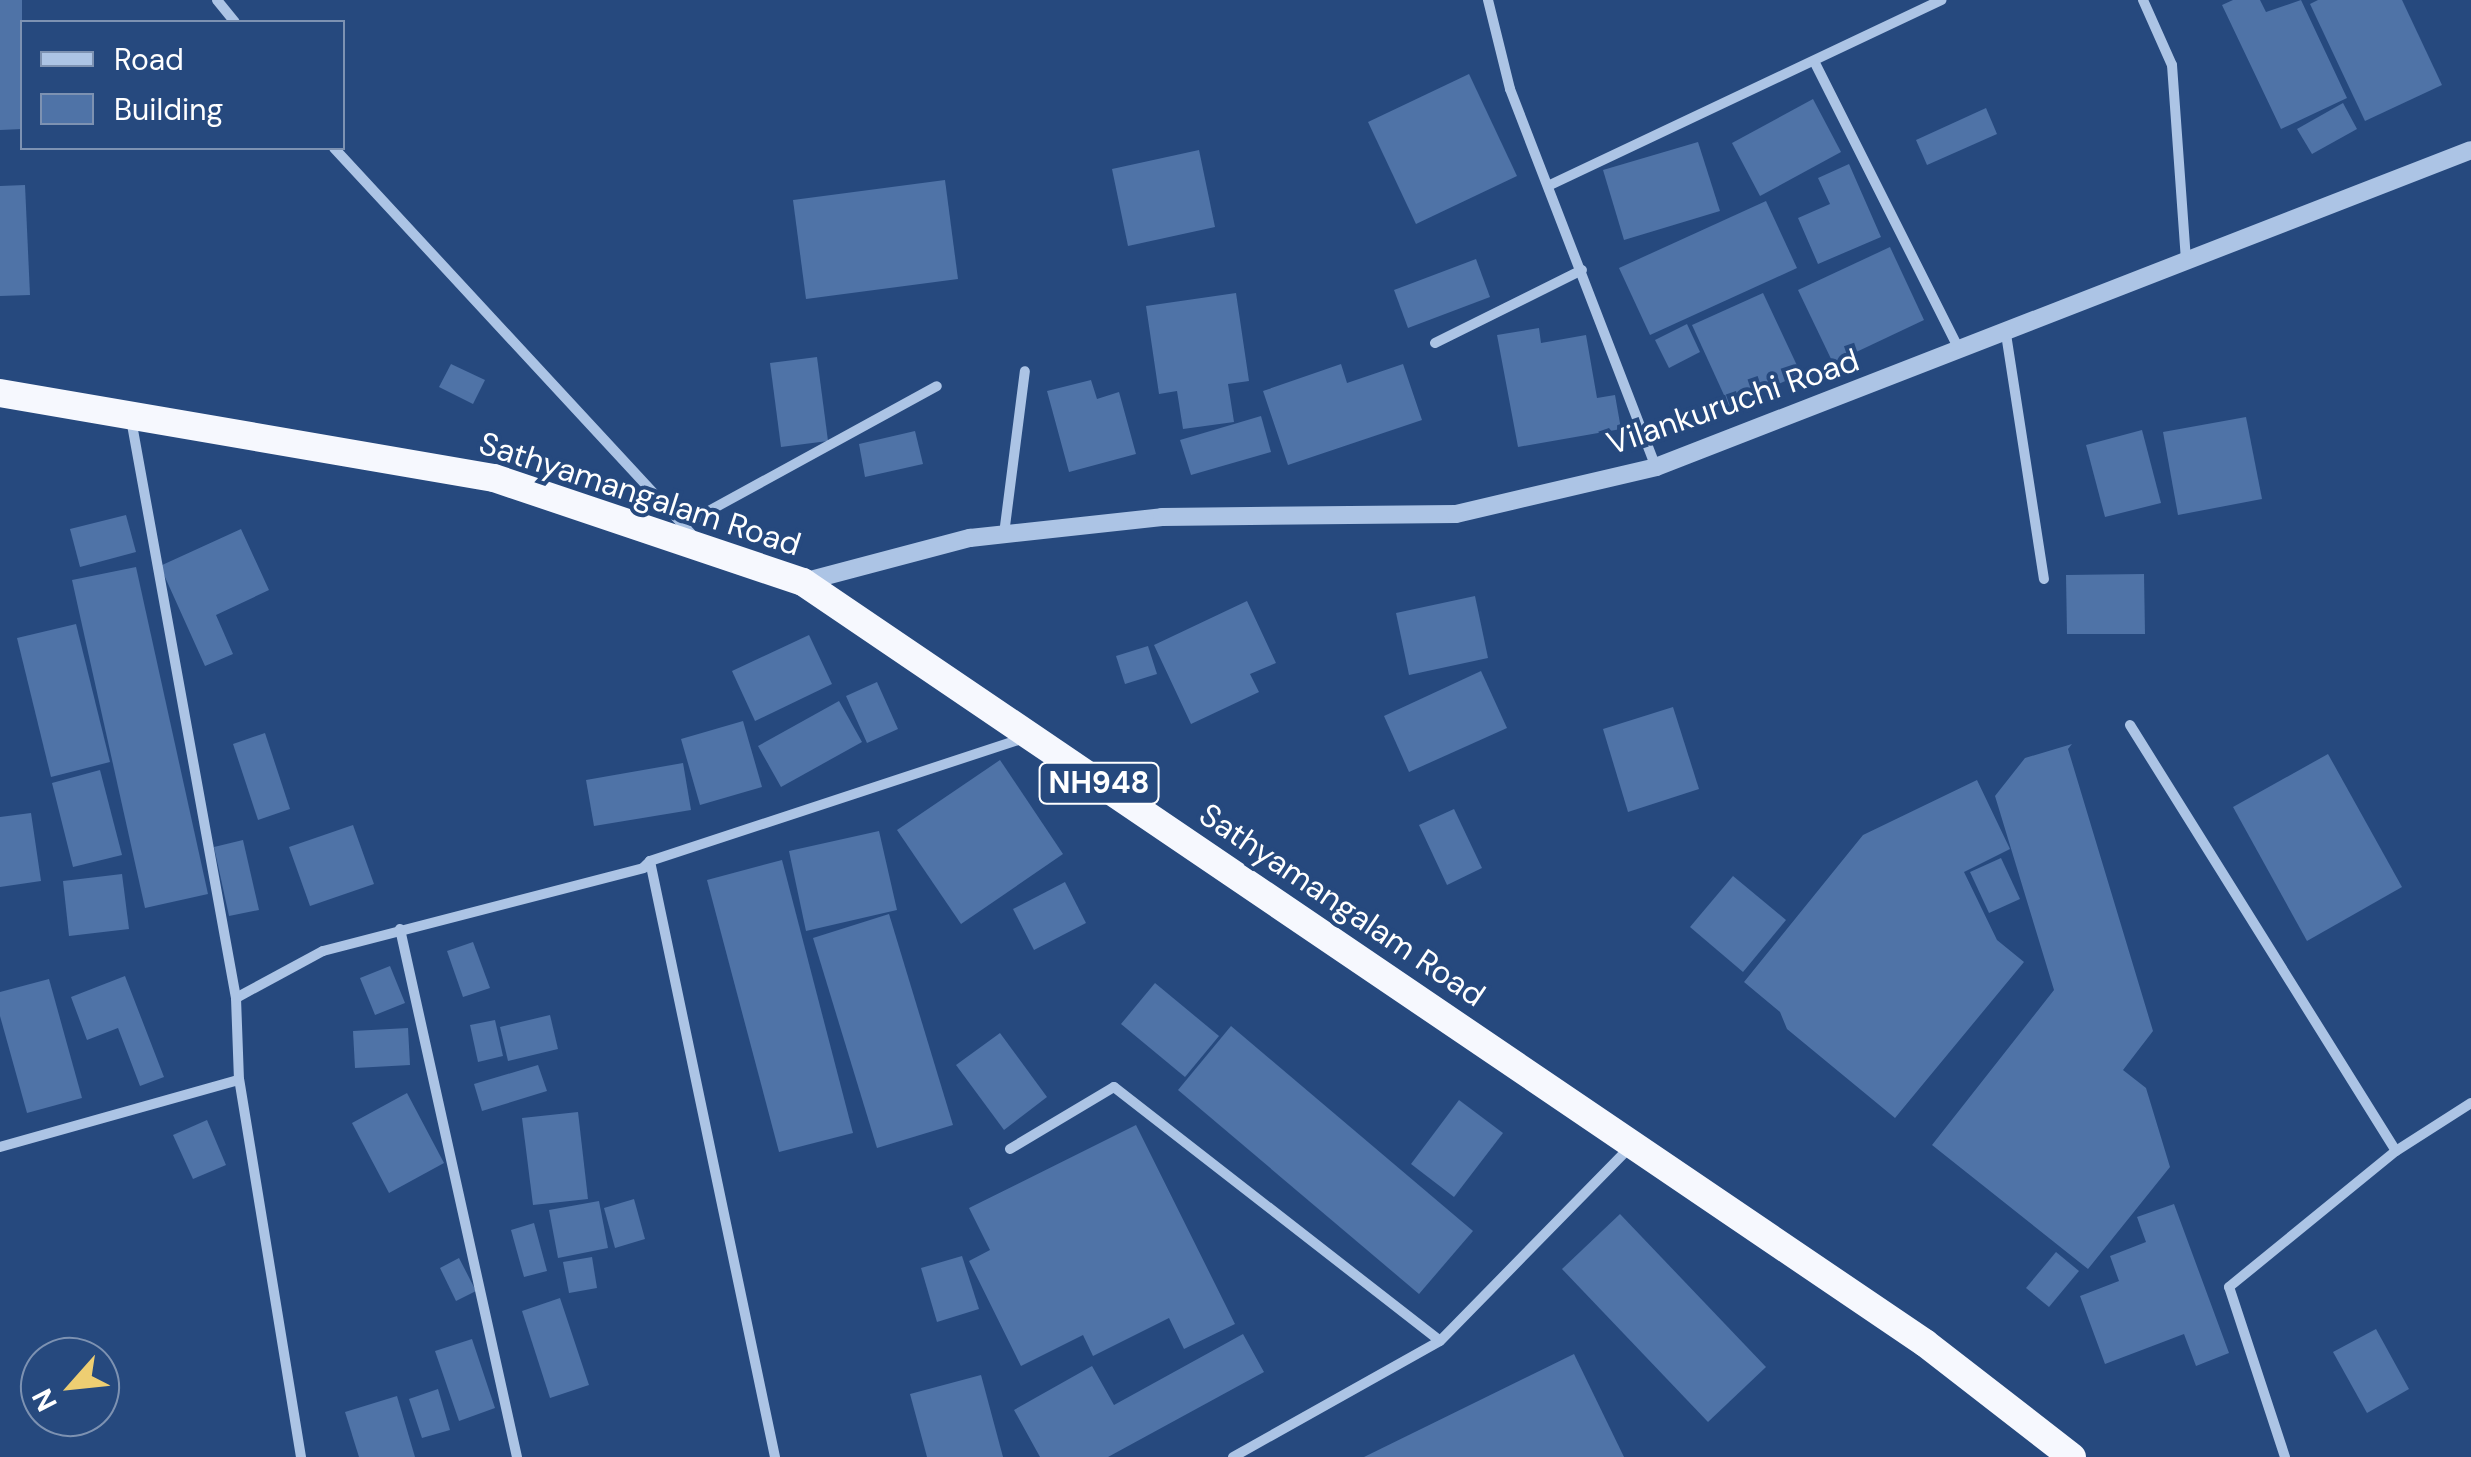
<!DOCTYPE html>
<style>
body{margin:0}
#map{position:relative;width:2471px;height:1457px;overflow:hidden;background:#26497e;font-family:"DM Sans",sans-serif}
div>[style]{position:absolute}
.building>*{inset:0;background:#4f73a7}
.minor>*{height:10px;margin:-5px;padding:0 5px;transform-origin:5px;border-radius:5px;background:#acc4e5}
.tertiary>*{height:18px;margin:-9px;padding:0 9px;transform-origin:9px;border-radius:9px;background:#acc4e5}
.trunk>*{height:28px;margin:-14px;padding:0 14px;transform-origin:14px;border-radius:14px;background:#f6f8fe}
span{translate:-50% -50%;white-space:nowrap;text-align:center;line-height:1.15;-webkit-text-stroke:8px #26497e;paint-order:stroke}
.shield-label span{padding:2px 8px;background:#26497e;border:2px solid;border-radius:8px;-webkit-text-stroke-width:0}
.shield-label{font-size:30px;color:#fff;font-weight:700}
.street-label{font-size:32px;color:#fff}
.legend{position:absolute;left:20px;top:20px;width:325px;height:130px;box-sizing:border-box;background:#26497e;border:2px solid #7d92b2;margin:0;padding:12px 18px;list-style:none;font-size:30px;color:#fff}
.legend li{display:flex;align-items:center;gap:20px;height:50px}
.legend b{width:50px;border:2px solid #7d92b2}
.north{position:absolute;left:20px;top:1337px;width:100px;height:100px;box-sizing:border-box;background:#26497e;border:2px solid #7d92b2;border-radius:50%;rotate:243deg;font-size:28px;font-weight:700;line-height:40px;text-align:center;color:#fff}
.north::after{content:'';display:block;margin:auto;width:35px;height:45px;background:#eece72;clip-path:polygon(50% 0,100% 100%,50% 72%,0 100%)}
</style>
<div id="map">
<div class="building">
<i style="clip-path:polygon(0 0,22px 0,22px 129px,0 130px)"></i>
<i style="clip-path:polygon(2233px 0,2260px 0,2266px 12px,2301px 0,2347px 98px,2281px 129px,2222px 5px)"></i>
<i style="clip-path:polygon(2318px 0,2402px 0,2442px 85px,2365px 121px,2310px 4px)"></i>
<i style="clip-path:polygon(1469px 74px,1517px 176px,1416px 224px,1368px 122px)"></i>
<i style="clip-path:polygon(1813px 99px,1841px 152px,1760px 196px,1732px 143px)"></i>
<i style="clip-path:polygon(2343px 103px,2357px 129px,2312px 154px,2297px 129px)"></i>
<i style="clip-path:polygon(1986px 108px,1997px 134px,1927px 165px,1916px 140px)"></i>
<i style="clip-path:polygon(1698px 142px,1720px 211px,1624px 240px,1603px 170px)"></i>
<i style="clip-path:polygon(1199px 150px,1215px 227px,1128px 246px,1112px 169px)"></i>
<i style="clip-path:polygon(1849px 164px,1881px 237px,1818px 264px,1798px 218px,1830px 204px,1818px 178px)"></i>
<i style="clip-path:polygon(945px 180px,958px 279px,806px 299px,793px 200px)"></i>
<i style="clip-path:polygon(25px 185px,30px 295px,0 296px,0 186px)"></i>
<i style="clip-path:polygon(1766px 201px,1797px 268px,1650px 335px,1619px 268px)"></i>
<i style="clip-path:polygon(1890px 247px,1924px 320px,1833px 363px,1798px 290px)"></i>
<i style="clip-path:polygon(1476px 259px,1490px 297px,1408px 328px,1394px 290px)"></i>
<i style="clip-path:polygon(1236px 293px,1249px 381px,1228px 384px,1234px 422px,1183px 429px,1177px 391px,1159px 394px,1146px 306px)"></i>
<i style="clip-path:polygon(1763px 293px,1801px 374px,1729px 406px,1692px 325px)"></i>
<i style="clip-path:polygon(1687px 324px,1700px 352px,1669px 368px,1655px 340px)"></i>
<i style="clip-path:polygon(1539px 328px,1541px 343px,1586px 335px,1597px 398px,1615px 395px,1621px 429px,1518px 447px,1497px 335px)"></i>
<i style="clip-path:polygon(817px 357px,828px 441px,781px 447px,770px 363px)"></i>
<i style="clip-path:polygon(451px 364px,485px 380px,473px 404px,439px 387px)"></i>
<i style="clip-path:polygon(1341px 364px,1347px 383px,1403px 364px,1422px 420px,1288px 465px,1263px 391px)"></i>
<i style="clip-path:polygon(1091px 380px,1097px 399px,1119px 392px,1136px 454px,1069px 472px,1047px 391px)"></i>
<i style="clip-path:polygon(1261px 416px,1271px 452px,1191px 475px,1180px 440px)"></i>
<i style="clip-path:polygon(2246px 417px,2262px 499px,2178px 515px,2163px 432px)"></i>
<i style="clip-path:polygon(2142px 430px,2161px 503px,2105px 517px,2086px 445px)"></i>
<i style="clip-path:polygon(915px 431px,923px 464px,865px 477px,859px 444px)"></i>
<i style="clip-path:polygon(126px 515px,136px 552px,80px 567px,70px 529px)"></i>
<i style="clip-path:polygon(241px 529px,269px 590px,216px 615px,233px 654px,205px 666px,160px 566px)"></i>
<i style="clip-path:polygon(136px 567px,208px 894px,145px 908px,72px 580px)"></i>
<i style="clip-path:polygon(2144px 574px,2145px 634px,2067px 634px,2066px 575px)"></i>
<i style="clip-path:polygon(1475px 596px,1488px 658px,1409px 675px,1396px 613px)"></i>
<i style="clip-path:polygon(1247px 601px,1276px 663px,1250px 674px,1259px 692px,1191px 724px,1154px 645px)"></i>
<i style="clip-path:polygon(76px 624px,110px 762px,51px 777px,17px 638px)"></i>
<i style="clip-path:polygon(809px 635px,832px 684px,755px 721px,732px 671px)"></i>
<i style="clip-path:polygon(1148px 646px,1157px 674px,1125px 684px,1116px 656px)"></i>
<i style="clip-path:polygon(1481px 671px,1507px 728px,1409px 772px,1384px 716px)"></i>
<i style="clip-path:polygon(877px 682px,898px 729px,867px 743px,846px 696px)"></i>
<i style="clip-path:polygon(839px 701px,862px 742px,781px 787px,758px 746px)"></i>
<i style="clip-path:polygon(1673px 707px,1699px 789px,1628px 812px,1603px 729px)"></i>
<i style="clip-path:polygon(743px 721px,762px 787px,700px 805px,681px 739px)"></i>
<i style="clip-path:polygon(265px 733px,290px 809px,258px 820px,233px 744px)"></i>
<i style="clip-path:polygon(2072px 744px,2068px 749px,2153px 1031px,2123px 1070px,2146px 1088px,2170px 1167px,2088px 1269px,1932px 1145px,2054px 990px,1995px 796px,2025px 758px)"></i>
<i style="clip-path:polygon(2328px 754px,2402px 887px,2307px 941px,2233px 807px)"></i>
<i style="clip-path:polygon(1000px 760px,1063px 854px,961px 924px,897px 830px)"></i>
<i style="clip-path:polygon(683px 763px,691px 810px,594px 826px,586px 780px)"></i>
<i style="clip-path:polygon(100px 770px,122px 855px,73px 867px,52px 783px)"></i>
<i style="clip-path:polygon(1977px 780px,2010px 849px,1964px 872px,1997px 940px,2024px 962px,1895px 1118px,1787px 1029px,1780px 1012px,1744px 982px,1863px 835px)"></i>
<i style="clip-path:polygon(1454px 809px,1482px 868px,1447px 885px,1419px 825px)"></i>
<i style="clip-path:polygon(31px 813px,41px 881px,0 887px,0 817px)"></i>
<i style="clip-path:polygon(353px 825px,374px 884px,310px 906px,289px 847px)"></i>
<i style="clip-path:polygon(879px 831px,897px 910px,806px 931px,789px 851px)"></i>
<i style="clip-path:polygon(243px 840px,259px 910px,229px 916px,214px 847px)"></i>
<i style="clip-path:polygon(2001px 858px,2020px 899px,1989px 913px,1970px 872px)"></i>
<i style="clip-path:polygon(782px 860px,853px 1133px,779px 1152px,707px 880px)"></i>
<i style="clip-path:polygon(122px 874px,129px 929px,69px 936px,63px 881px)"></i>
<i style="clip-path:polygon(1733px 876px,1786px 920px,1743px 972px,1690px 927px)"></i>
<i style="clip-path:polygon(1065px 882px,1086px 923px,1034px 950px,1013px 909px)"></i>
<i style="clip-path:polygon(889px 914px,953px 1125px,877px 1148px,813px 938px)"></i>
<i style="clip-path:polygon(473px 942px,490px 988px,463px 997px,447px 951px)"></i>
<i style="clip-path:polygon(390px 966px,405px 1003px,375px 1015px,360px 978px)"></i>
<i style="clip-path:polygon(125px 976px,164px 1077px,140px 1086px,118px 1028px,87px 1040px,71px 997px)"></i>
<i style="clip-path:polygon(49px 979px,82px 1098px,27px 1113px,0 1016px,0 992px)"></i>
<i style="clip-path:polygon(1155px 983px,1219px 1036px,1185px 1077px,1121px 1024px)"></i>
<i style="clip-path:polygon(550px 1015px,558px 1049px,508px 1061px,500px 1027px)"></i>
<i style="clip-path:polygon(495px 1020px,503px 1056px,478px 1062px,470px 1025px)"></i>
<i style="clip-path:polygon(1231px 1026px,1473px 1231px,1419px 1294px,1178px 1090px)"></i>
<i style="clip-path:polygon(408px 1028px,410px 1065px,355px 1068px,353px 1031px)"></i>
<i style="clip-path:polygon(1000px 1033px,1047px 1097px,1004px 1130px,956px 1065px)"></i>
<i style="clip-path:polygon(538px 1065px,547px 1091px,482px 1111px,474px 1084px)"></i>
<i style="clip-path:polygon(407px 1093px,444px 1163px,389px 1193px,352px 1123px)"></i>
<i style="clip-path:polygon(1459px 1100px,1503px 1133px,1454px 1197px,1411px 1164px)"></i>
<i style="clip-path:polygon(578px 1112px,588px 1199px,533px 1205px,522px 1118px)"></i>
<i style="clip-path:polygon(207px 1120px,226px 1165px,193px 1179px,173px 1135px)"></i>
<i style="clip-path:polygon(1136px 1125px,1235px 1324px,1184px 1349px,1169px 1318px,1093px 1356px,1083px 1335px,1021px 1366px,969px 1261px,990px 1250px,969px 1208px)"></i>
<i style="clip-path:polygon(634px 1199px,645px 1239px,615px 1248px,604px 1208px)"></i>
<i style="clip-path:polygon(599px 1201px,608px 1248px,558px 1258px,549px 1210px)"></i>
<i style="clip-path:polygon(2174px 1204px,2229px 1353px,2196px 1366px,2184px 1334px,2105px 1364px,2080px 1296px,2119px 1281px,2110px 1256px,2146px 1242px,2137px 1217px)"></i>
<i style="clip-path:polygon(1620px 1214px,1766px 1367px,1708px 1422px,1562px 1269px)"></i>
<i style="clip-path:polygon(534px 1223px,547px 1271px,524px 1277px,511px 1230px)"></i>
<i style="clip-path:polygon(2056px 1252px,2079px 1271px,2049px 1307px,2026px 1288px)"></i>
<i style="clip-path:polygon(962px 1256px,979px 1309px,937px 1322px,921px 1268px)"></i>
<i style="clip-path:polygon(592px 1257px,597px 1288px,569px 1293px,563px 1262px)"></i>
<i style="clip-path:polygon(459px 1258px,476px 1291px,456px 1301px,440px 1268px)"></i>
<i style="clip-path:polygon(560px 1298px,589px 1385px,550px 1398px,522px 1311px)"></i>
<i style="clip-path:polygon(2376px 1329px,2409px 1389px,2367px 1413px,2333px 1352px)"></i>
<i style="clip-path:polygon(1243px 1334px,1264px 1372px,1108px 1457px,1040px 1457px,1014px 1410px,1092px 1366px,1114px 1405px)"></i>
<i style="clip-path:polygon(472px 1339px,495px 1408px,459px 1421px,435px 1351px)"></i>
<i style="clip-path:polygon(1574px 1354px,1624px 1457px,1364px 1457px)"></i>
<i style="clip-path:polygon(981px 1375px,1003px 1457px,927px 1457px,910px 1394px)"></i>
<i style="clip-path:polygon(438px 1389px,450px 1430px,422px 1438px,409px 1399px)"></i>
<i style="clip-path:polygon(397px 1396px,415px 1457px,359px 1457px,345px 1412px)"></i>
</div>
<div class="minor">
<i style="left:217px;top:0;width:28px;rotate:51deg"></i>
<i style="left:1488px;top:0;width:92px;rotate:76.1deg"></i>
<i style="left:1510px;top:89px;width:405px;rotate:68.9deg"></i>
<i style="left:2143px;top:0;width:71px;rotate:66deg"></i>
<i style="left:2172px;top:65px;width:196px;rotate:85.9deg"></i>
<i style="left:1814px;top:61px;width:325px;rotate:63.3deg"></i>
<i style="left:334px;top:148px;width:534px;rotate:47.2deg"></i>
<i style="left:1550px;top:185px;width:433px;rotate:-25.3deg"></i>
<i style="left:2006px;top:334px;width:248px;rotate:81.2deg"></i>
<i style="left:1435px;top:343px;width:164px;rotate:-26.4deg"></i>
<i style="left:131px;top:419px;width:588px;rotate:79.72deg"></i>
<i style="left:685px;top:524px;width:287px;rotate:-28.7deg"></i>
<i style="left:1004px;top:534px;width:164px;rotate:-82.7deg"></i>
<i style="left:2130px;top:725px;width:502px;rotate:58.02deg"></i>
<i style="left:400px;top:929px;width:541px;rotate:77.51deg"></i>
<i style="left:0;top:1147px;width:248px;rotate:-15.7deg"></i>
<i style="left:1010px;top:1149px;width:121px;rotate:-30.8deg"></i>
<i style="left:1114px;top:1087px;width:413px;rotate:37.9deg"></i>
<i style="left:301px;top:1457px;width:382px;rotate:-99.3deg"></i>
<i style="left:239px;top:1080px;width:82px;rotate:-92.1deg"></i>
<i style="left:236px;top:998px;width:99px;rotate:-28.4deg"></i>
<i style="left:323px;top:951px;width:331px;rotate:-14.5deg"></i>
<i style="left:643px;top:868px;width:10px;rotate:-45deg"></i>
<i style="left:775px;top:1457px;width:609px;rotate:-101.85deg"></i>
<i style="left:650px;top:861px;width:395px;rotate:-18.2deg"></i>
<i style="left:1233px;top:1457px;width:237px;rotate:-29.3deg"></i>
<i style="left:1440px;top:1341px;width:272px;rotate:-45.6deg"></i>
<i style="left:2285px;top:1457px;width:179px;rotate:-108.2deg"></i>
<i style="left:2229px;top:1287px;width:215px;rotate:-39.2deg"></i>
<i style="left:2396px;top:1151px;width:89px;rotate:-32.6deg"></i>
</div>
<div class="tertiary">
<i style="left:803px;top:582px;width:173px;rotate:-14.8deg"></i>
<i style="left:970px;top:538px;width:193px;rotate:-6.2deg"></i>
<i style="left:1162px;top:517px;width:294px;rotate:-0.6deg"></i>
<i style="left:1456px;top:514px;width:205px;rotate:-13.2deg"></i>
<i style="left:1656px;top:467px;width:874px;rotate:-21.25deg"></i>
</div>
<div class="trunk">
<i style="left:0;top:393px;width:501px;rotate:9.76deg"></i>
<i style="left:494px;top:478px;width:326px;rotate:18.6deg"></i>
<i style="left:803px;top:582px;width:1356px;rotate:34.15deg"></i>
<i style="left:1925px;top:1343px;width:186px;rotate:37.8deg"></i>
</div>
<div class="shield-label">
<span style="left:1099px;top:783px">NH948</span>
</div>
<div class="street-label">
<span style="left:1733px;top:402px;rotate:-19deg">Vilankuruchi Road</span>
<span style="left:640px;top:494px;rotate:18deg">Sathyamangalam Road</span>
<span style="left:1342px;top:905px;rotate:34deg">Sathyamangalam Road</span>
</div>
<ul class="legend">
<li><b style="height:12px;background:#acc4e5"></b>Road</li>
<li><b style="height:28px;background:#4f73a7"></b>Building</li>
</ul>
<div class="north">N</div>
</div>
